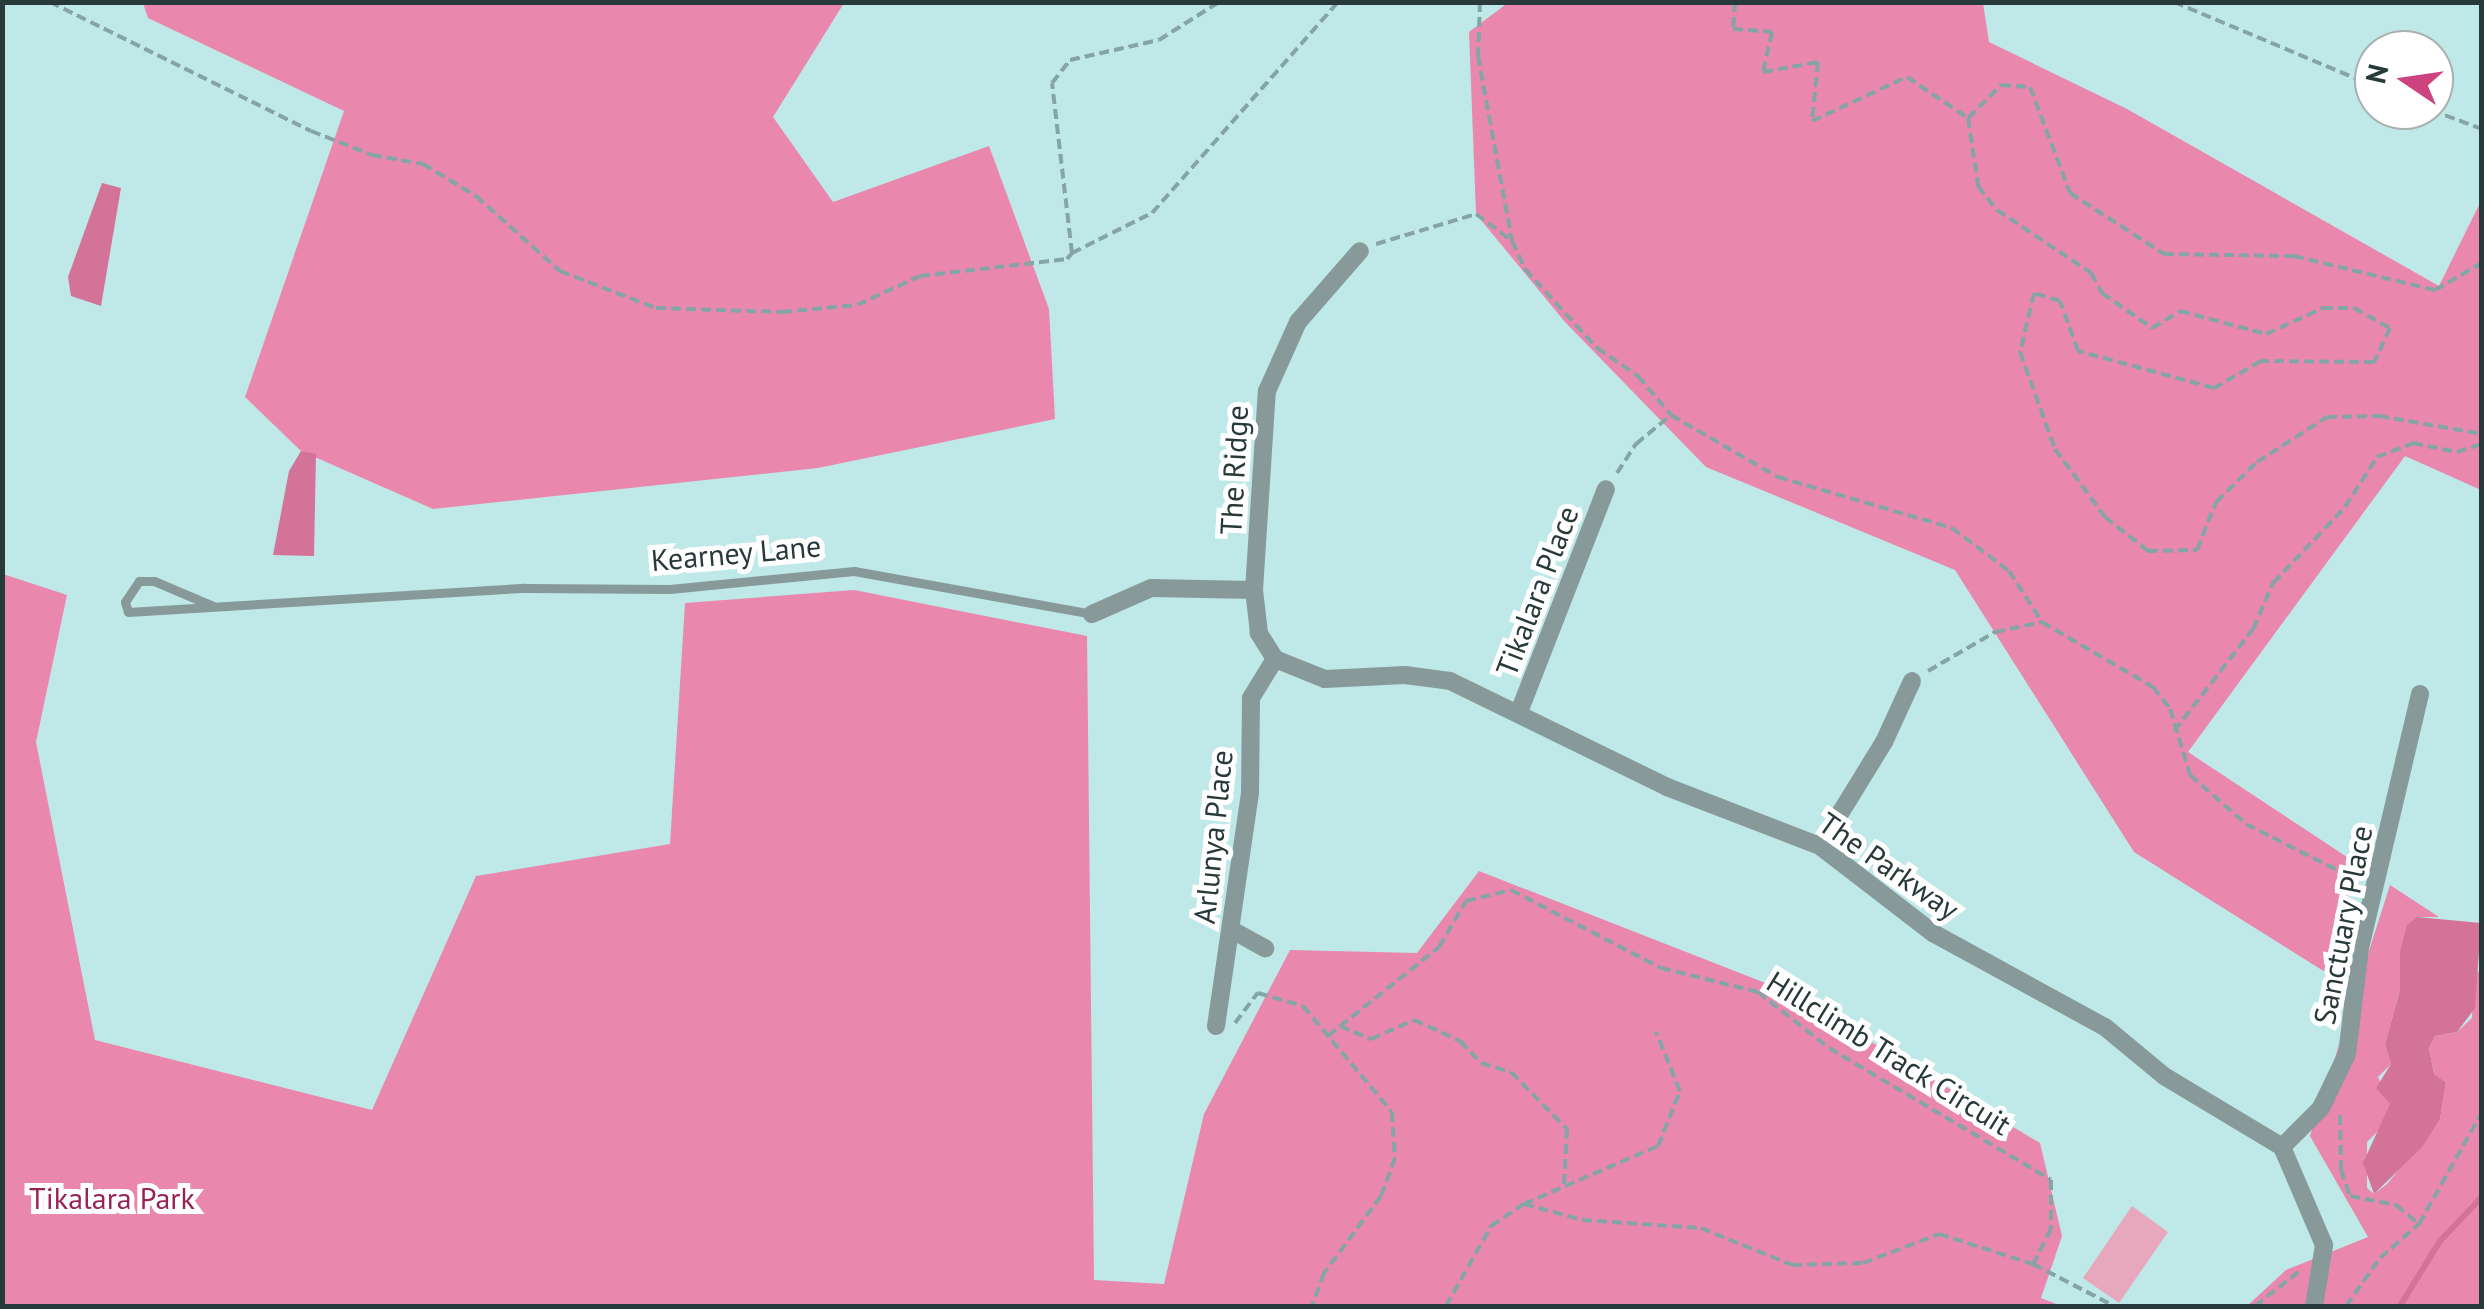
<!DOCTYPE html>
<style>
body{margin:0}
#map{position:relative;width:2484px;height:1309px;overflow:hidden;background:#bfe8e9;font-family:"PT Sans",sans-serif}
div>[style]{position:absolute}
.green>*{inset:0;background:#e7a8be}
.forest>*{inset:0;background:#ea87ac}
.water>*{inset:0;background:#d47398}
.stream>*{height:6px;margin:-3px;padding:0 3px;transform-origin:3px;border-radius:3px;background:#d47398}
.path>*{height:4px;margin-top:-2px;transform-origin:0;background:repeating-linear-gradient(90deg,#85a4a5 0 10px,transparent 0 15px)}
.lane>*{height:9px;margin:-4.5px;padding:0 4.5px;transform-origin:4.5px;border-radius:4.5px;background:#899}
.street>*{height:18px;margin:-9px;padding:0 9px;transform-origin:9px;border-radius:9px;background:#899}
span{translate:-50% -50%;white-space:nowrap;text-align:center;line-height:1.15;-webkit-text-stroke:10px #fff;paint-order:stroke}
.street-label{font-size:30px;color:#283939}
.park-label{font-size:30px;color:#962259}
.frame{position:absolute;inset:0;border:5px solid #283939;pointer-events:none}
.north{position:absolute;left:2354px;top:30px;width:100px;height:100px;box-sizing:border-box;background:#fff;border:2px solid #a9b0b0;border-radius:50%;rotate:283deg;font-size:28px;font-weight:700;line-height:40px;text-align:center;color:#283939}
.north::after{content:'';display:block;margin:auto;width:35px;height:45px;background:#cc4380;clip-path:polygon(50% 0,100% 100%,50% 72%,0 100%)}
</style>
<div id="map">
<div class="green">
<i style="clip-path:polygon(2132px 1206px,2168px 1232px,2119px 1303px,2083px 1278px)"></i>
</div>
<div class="forest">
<i style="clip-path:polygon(1509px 2px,1983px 3px,1989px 42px,2127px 109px,2439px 286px,2481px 201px,2481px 490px,2405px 456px,2188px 752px,2356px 863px,2330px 975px,2134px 852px,1955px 570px,1706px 467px,1565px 322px,1476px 214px,1469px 32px)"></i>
<i style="clip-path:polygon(143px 3px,844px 3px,773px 117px,833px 202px,989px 146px,1049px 309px,1055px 419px,818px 468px,433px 509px,301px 451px,245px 397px,344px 111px,148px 18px)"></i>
<i style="clip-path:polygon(3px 574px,67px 595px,36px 742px,95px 1040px,372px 1110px,476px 876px,670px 844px,685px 603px,854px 590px,1087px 636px,1094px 1280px,1164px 1284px,1204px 1114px,1290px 950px,1417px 953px,1479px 871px,1788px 992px,2040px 1143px,2062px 1236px,2041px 1298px,2061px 1306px,3px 1306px)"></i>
<i style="clip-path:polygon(2390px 885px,2439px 917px,2417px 917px,2408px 925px,2400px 951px,2400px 990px,2385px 1044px,2391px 1064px,2378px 1077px,2390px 1104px,2384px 1125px,2367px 1142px,2367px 1188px,2374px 1194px,2387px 1184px,2440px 1119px,2446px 1082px,2434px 1074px,2429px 1048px,2435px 1036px,2457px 1032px,2472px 1018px,2473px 981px,2481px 967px,2481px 1306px,2247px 1306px,2286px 1270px,2368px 1237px,2310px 1136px)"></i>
</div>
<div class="water">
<i style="clip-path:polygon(102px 183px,121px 188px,101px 306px,71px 296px,68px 277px)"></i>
<i style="clip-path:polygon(301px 451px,316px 454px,314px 556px,273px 555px,289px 471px)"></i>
<i style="clip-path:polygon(2417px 917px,2481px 923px,2475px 1008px,2457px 1032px,2435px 1036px,2429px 1048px,2434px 1074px,2446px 1082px,2440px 1119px,2422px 1147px,2374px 1194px,2363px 1163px,2390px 1104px,2376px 1088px,2391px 1064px,2385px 1044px,2400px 990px,2400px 951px,2407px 925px)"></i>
</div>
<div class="stream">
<i style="left:2400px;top:1306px;width:76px;rotate:-58.4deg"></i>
<i style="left:2440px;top:1241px;width:61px;rotate:-46.3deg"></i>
</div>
<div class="path">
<i style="left:50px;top:2px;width:291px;rotate:26.3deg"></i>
<i style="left:311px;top:131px;width:66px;rotate:21.5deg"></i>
<i style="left:372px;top:155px;width:52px;rotate:10deg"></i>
<i style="left:423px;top:164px;width:62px;rotate:31.1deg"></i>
<i style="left:476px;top:196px;width:113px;rotate:41.8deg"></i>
<i style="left:560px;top:271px;width:103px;rotate:21.1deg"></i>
<i style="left:656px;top:308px;width:126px;rotate:1.8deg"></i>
<i style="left:782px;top:312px;width:75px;rotate:-5.3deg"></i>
<i style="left:857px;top:305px;width:69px;rotate:-24.7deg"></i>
<i style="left:920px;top:276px;width:148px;rotate:-6.6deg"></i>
<i style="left:1067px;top:259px;width:8px;rotate:-50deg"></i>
<i style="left:1072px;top:253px;width:171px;rotate:-96.7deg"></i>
<i style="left:1052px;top:83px;width:29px;rotate:-52deg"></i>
<i style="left:1070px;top:60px;width:91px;rotate:-12.7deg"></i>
<i style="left:1159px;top:40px;width:71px;rotate:-32.3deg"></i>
<i style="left:1480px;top:2px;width:54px;rotate:92.1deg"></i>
<i style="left:1478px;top:56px;width:188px;rotate:79.6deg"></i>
<i style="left:1512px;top:241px;width:31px;rotate:65deg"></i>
<i style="left:1525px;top:269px;width:107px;rotate:47.7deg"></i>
<i style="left:1597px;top:348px;width:50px;rotate:34.3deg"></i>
<i style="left:1638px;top:376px;width:51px;rotate:49.8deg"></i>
<i style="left:1671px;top:415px;width:124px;rotate:30.1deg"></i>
<i style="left:1778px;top:477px;width:181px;rotate:16.3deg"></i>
<i style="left:1952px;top:528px;width:71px;rotate:37deg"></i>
<i style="left:2009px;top:571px;width:61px;rotate:57.1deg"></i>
<i style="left:2042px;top:622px;width:129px;rotate:30.4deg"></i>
<i style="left:2153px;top:687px;width:28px;rotate:52deg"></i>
<i style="left:2170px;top:709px;width:69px;rotate:73.1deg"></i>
<i style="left:2190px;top:775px;width:74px;rotate:41.2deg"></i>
<i style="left:2246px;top:824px;width:115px;rotate:26.8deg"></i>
<i style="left:2349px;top:876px;width:12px;rotate:-9deg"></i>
<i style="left:1735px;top:2px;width:27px;rotate:94deg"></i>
<i style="left:1733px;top:29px;width:39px;rotate:4deg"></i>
<i style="left:1772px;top:32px;width:41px;rotate:102.7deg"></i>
<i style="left:1763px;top:72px;width:56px;rotate:-10.3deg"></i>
<i style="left:1818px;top:62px;width:59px;rotate:95.8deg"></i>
<i style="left:1812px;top:121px;width:105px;rotate:-24.9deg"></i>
<i style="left:1907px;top:77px;width:73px;rotate:33.9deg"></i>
<i style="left:1968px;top:118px;width:69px;rotate:81.6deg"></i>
<i style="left:1978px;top:186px;width:31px;rotate:52deg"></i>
<i style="left:1997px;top:210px;width:113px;rotate:33.8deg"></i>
<i style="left:2091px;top:273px;width:23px;rotate:61deg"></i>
<i style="left:2102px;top:293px;width:61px;rotate:35deg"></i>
<i style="left:2152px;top:328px;width:33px;rotate:-31deg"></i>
<i style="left:2180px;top:311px;width:89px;rotate:15deg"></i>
<i style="left:2266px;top:334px;width:63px;rotate:-24.5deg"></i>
<i style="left:2323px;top:308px;width:31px"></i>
<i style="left:2354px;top:308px;width:41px;rotate:29.1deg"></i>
<i style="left:2390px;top:328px;width:38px;rotate:115deg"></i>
<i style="left:2374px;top:362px;width:113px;rotate:-179.5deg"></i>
<i style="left:2261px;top:361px;width:54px;rotate:150.1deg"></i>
<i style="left:2214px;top:388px;width:141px;rotate:-164.8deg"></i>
<i style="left:2078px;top:351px;width:53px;rotate:-109.8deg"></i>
<i style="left:2060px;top:301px;width:27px;rotate:-163deg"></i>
<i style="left:2034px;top:293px;width:61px;rotate:103.3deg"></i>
<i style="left:2020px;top:352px;width:103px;rotate:70.2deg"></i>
<i style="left:2055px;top:449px;width:84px;rotate:53.7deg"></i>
<i style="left:2105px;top:517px;width:55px;rotate:38.3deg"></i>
<i style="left:2148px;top:551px;width:49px;rotate:-1.2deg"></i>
<i style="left:2197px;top:550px;width:52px;rotate:-68.4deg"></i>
<i style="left:2216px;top:502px;width:57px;rotate:-44.3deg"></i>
<i style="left:2257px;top:462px;width:83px;rotate:-32.7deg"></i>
<i style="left:2327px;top:417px;width:52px;rotate:-1.1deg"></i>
<i style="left:2379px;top:416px;width:105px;rotate:9.9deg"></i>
<i style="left:2174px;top:2px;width:217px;rotate:22.8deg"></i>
<i style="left:2431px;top:110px;width:54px;rotate:20.4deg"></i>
<i style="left:1968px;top:118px;width:47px;rotate:-45deg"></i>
<i style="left:2001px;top:85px;width:29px;rotate:4deg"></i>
<i style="left:2030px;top:87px;width:113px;rotate:69.3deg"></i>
<i style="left:2070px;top:193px;width:112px;rotate:33deg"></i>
<i style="left:2164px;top:254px;width:130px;rotate:0.9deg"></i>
<i style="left:2294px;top:256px;width:145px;rotate:13.6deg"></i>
<i style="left:2435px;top:290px;width:54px;rotate:-29.9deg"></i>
<i style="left:1376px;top:244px;width:104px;rotate:-16.7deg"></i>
<i style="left:1476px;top:214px;width:45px;rotate:36.9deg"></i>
<i style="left:1072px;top:253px;width:89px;rotate:-26.6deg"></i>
<i style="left:1152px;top:213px;width:281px;rotate:-48.6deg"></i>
<i style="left:1617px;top:473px;width:35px;rotate:-57deg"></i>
<i style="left:1636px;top:444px;width:45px;rotate:-39.6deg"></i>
<i style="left:1928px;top:671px;width:78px;rotate:-30.2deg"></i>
<i style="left:1995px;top:632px;width:48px;rotate:-12deg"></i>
<i style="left:2174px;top:731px;width:129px;rotate:-52.2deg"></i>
<i style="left:2253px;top:629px;width:50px;rotate:-66.5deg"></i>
<i style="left:2273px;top:583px;width:105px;rotate:-46.5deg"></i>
<i style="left:2345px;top:507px;width:59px;rotate:-57.4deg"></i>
<i style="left:2377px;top:457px;width:39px;rotate:-21deg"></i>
<i style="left:2413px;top:443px;width:45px;rotate:11.6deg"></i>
<i style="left:2457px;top:452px;width:26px;rotate:-18deg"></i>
<i style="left:1235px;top:1023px;width:38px;rotate:-53deg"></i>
<i style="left:1258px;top:993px;width:47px;rotate:16.1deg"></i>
<i style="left:1303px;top:1006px;width:138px;rotate:50deg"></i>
<i style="left:1392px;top:1112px;width:46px;rotate:86.3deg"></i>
<i style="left:1395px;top:1158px;width:40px;rotate:110.2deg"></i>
<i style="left:1381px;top:1196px;width:96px;rotate:126.5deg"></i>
<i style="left:1324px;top:1273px;width:35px;rotate:110deg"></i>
<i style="left:1340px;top:1026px;width:34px;rotate:23deg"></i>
<i style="left:1371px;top:1039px;width:47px;rotate:-23.8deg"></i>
<i style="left:1414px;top:1020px;width:51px;rotate:24.5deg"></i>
<i style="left:1460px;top:1041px;width:30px;rotate:46deg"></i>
<i style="left:1481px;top:1063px;width:31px;rotate:17deg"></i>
<i style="left:1511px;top:1072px;width:80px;rotate:45.5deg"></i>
<i style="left:1567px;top:1129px;width:58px;rotate:93deg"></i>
<i style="left:1328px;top:1036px;width:142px;rotate:-38.7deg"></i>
<i style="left:1439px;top:947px;width:53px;rotate:-59.6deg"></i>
<i style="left:1466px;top:901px;width:46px;rotate:-13.7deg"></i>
<i style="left:1511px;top:890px;width:169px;rotate:27.5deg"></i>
<i style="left:1661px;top:968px;width:100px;rotate:13.9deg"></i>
<i style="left:1758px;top:992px;width:90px;rotate:38.3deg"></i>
<i style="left:1829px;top:1048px;width:258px;rotate:30.7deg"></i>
<i style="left:2051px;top:1180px;width:49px;rotate:90deg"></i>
<i style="left:2051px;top:1229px;width:39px;rotate:117deg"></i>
<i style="left:2340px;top:1115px;width:55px;rotate:89deg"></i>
<i style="left:2341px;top:1170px;width:28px;rotate:71deg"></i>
<i style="left:2350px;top:1196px;width:47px;rotate:11.1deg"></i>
<i style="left:2396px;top:1205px;width:30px;rotate:40deg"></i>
<i style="left:1524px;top:1204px;width:60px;rotate:15.4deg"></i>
<i style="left:1582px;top:1220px;width:119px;rotate:3.8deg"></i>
<i style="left:1701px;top:1228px;width:98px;rotate:22.1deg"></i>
<i style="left:1792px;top:1265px;width:71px;rotate:-1.6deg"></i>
<i style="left:1863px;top:1263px;width:81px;rotate:-20.9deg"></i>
<i style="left:1939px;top:1234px;width:99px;rotate:17.7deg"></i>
<i style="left:2033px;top:1264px;width:91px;rotate:27.4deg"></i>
<i style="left:1446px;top:1306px;width:92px;rotate:-60.6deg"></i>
<i style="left:1491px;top:1226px;width:40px;rotate:-34deg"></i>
<i style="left:1524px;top:1204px;width:146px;rotate:-23.4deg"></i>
<i style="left:1658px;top:1146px;width:59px;rotate:-68.2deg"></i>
<i style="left:1680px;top:1091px;width:64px;rotate:-112.1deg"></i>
<i style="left:2255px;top:1306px;width:60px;rotate:-38.2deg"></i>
<i style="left:2346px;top:1306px;width:59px;rotate:-54.7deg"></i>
<i style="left:2380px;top:1258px;width:52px;rotate:-41.1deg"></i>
<i style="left:2419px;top:1224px;width:129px;rotate:-60.6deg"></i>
</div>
<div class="lane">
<i style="left:213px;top:606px;width:64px;rotate:-157deg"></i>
<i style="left:154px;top:581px;width:15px;rotate:180deg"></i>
<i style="left:139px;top:581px;width:25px;rotate:124deg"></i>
<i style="left:125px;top:602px;width:10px;rotate:73deg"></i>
<i style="left:128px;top:612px;width:398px;rotate:-3.5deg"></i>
<i style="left:525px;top:588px;width:145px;rotate:0.4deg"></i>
<i style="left:670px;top:589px;width:185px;rotate:-5.6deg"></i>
<i style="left:854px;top:571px;width:242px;rotate:10.2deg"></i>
</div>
<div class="street">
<i style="left:1092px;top:614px;width:64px;rotate:-23.8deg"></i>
<i style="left:1151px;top:588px;width:103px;rotate:1.1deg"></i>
<i style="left:1275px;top:659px;width:54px;rotate:21.8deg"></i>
<i style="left:1325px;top:679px;width:80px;rotate:-2.9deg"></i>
<i style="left:1405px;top:675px;width:45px;rotate:7.6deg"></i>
<i style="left:1450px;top:681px;width:242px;rotate:26deg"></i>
<i style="left:1667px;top:787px;width:164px;rotate:21.1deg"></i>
<i style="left:1820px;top:846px;width:143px;rotate:37.6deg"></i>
<i style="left:1933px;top:933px;width:196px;rotate:28.7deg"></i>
<i style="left:2105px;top:1027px;width:77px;rotate:39.7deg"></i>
<i style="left:2164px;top:1076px;width:138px;rotate:31deg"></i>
<i style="left:2282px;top:1147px;width:107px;rotate:66.8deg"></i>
<i style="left:2324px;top:1245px;width:62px;rotate:99.3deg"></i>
<i style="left:1275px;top:659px;width:31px;rotate:-122deg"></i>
<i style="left:1259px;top:633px;width:43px;rotate:-96.6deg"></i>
<i style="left:1254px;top:590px;width:199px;rotate:-86.3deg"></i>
<i style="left:1267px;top:391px;width:76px;rotate:-65.8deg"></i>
<i style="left:1298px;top:322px;width:94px;rotate:-48.9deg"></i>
<i style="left:1519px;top:712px;width:239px;rotate:-68.7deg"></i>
<i style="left:1820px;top:846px;width:122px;rotate:-58.4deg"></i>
<i style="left:1884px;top:742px;width:67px;rotate:-65.3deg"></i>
<i style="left:1232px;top:930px;width:38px;rotate:29deg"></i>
<i style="left:1216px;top:1026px;width:236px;rotate:-81.7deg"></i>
<i style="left:1250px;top:792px;width:94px;rotate:-89.4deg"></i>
<i style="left:1251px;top:698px;width:46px;rotate:-58.4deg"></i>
<i style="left:2282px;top:1147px;width:55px;rotate:-45deg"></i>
<i style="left:2321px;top:1108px;width:60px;rotate:-64.3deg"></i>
<i style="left:2347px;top:1054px;width:107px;rotate:-83deg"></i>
<i style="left:2360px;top:948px;width:261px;rotate:-76.7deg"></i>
</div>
<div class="street-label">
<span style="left:1234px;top:470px;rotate:-87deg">The Ridge</span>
<span style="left:736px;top:553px;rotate:-5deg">Kearney Lane</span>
<span style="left:1537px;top:591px;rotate:-69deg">Tikalara Place</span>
<span style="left:1213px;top:837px;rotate:-84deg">Arlunya Place</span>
<span style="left:1889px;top:866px;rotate:35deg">The Parkway</span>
<span style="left:2343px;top:925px;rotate:-79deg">Sanctuary Place</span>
<span style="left:1889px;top:1053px;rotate:32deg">Hillclimb Track Circuit</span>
</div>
<div class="park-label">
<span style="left:112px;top:1198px">Tikalara Park</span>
</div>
<div class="frame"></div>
<div class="north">N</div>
</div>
